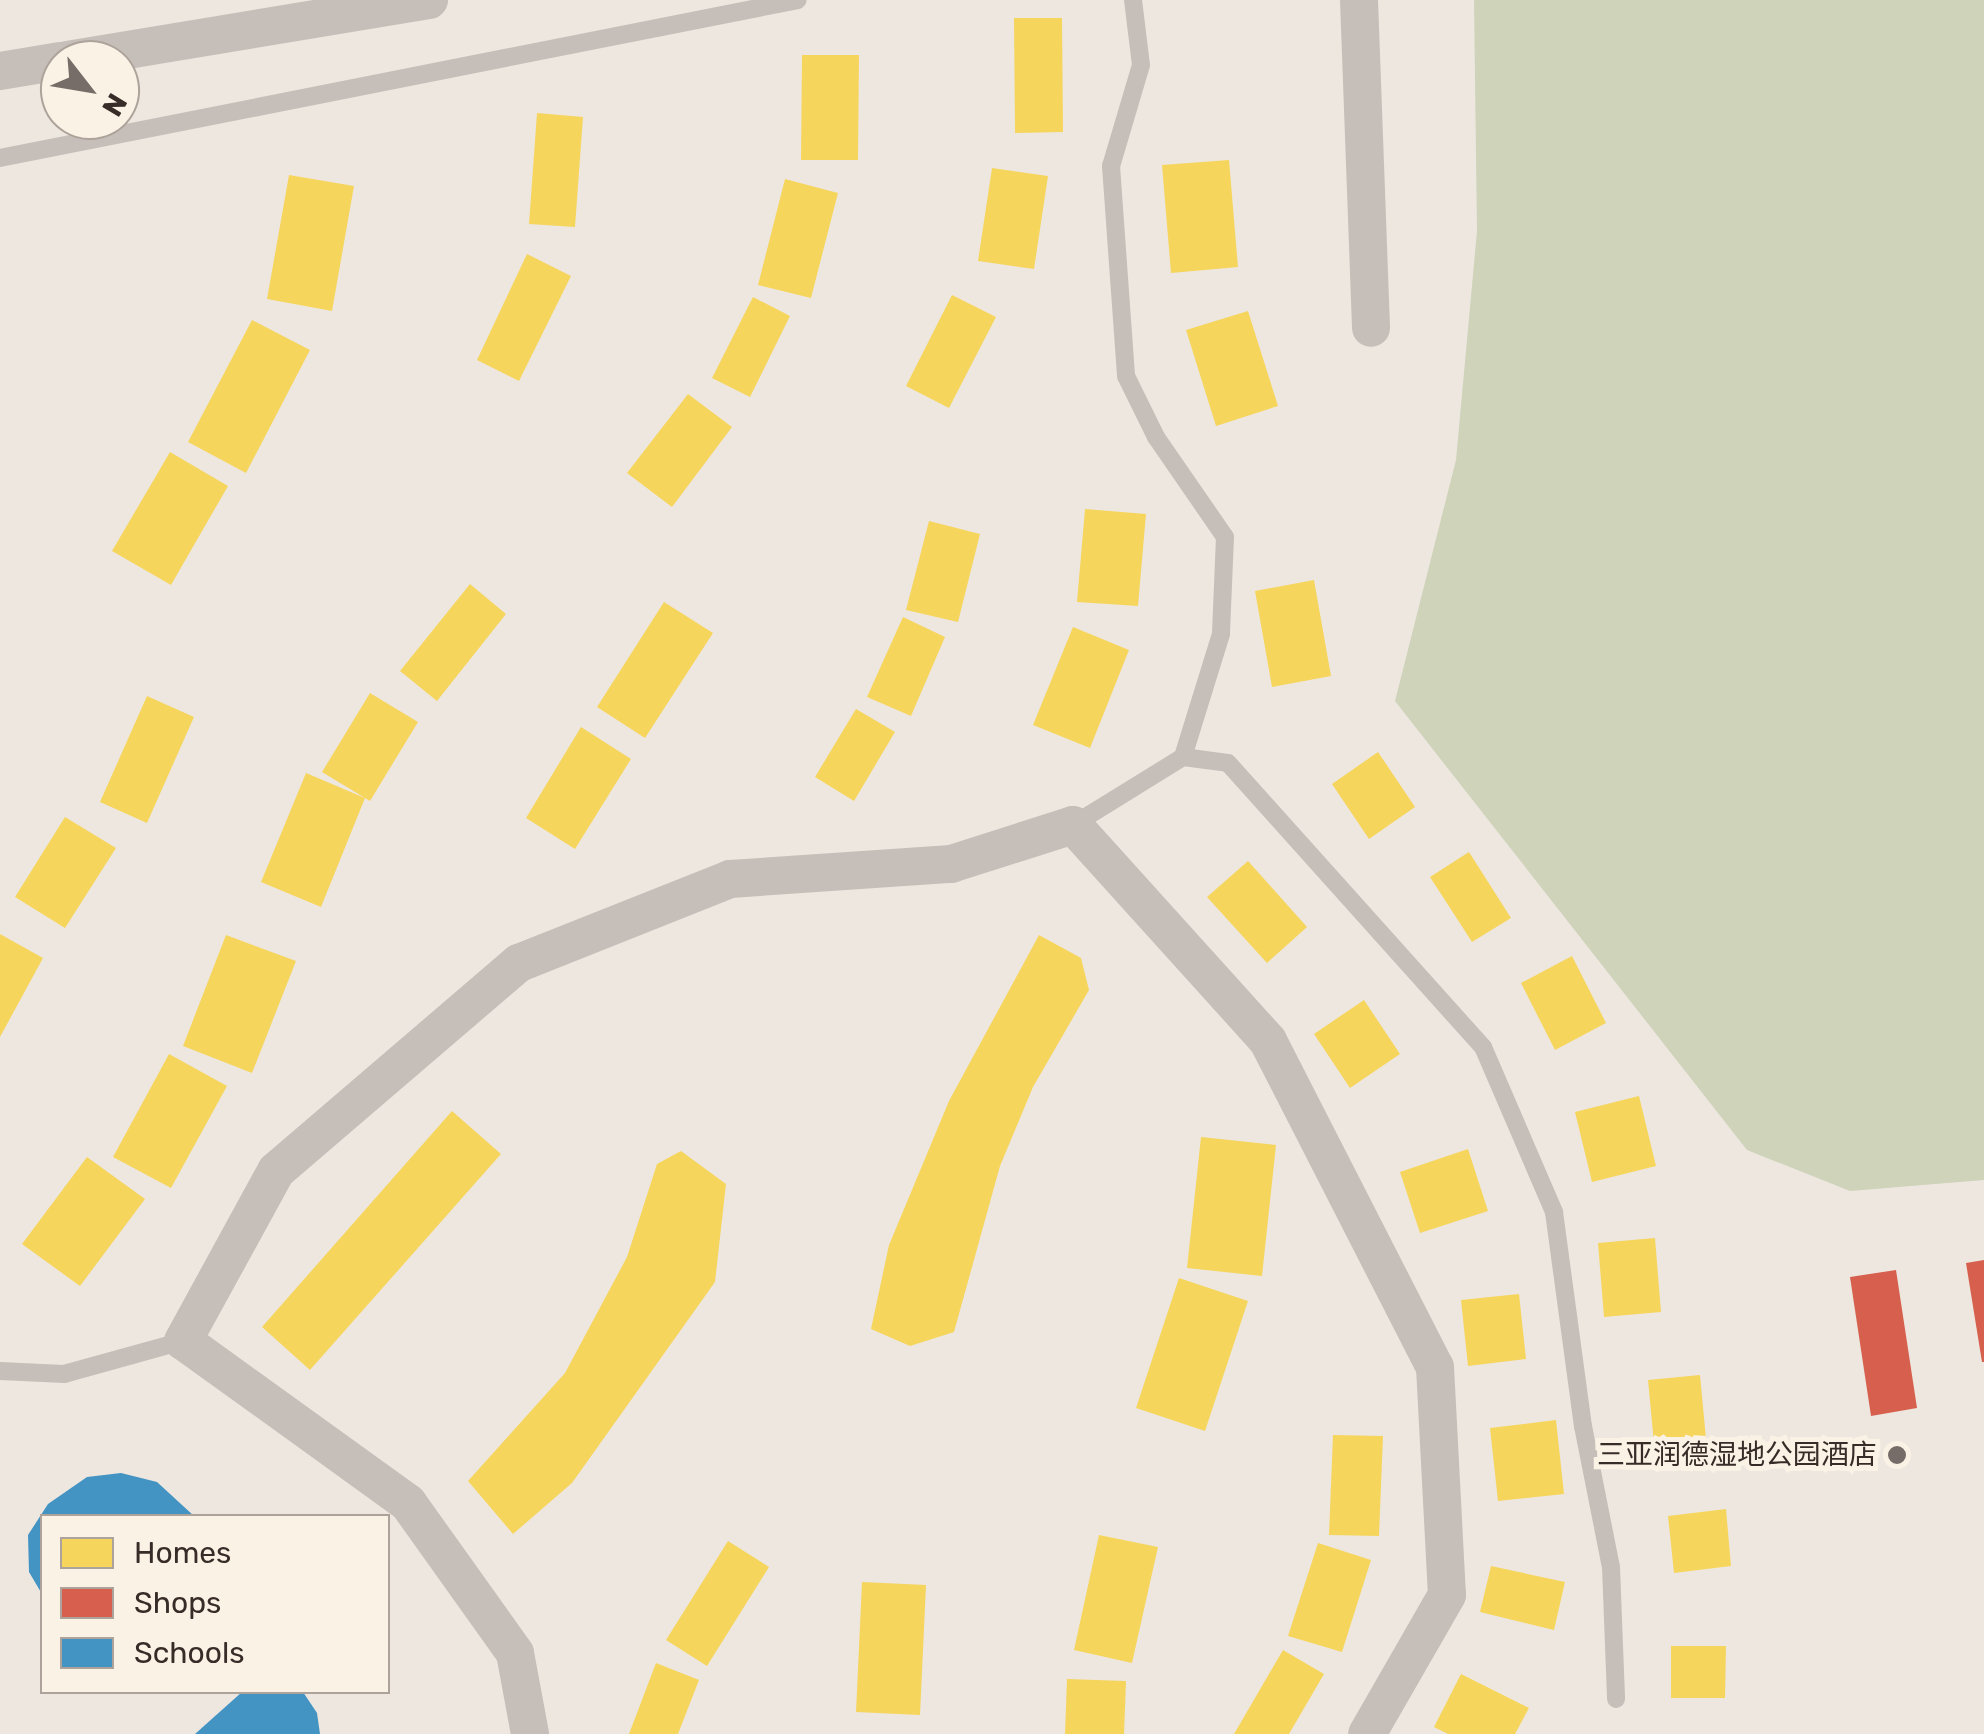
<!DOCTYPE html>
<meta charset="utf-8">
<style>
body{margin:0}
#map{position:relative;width:1984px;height:1734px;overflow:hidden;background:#ede7e0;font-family:Rubik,"Noto Sans SC",sans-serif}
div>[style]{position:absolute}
.green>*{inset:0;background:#ced3b9}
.homes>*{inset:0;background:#f6d55c}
.shops>*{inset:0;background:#d6604d}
.schools>*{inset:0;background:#4393c3}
.lane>*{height:18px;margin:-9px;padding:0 9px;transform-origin:9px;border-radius:9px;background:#c6bfb9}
.street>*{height:38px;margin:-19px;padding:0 19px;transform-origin:19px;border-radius:19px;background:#c6bfb9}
.dots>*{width:28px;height:28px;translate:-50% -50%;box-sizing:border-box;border:5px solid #fbf2e6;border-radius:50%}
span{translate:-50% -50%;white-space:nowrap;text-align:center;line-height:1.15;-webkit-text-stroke:10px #fbf2e6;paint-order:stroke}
.poi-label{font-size:28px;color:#372c27}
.right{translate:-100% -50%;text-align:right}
.legend{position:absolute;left:40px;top:1514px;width:350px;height:180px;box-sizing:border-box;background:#fbf2e6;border:2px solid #ada39a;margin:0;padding:12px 18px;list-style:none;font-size:30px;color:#372c27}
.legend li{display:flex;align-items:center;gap:20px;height:50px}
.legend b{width:50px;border:2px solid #ada39a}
.north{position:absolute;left:40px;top:40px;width:100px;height:100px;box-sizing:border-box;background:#fbf2e6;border:2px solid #ada39a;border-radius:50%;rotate:121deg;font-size:28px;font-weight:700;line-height:40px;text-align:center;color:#372c27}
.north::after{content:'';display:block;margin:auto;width:35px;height:45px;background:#776d68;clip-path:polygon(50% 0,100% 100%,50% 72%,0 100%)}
</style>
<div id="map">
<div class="green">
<i style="clip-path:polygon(1474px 0,1984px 0,1984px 1180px,1850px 1191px,1747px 1150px,1395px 701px,1456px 460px,1477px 231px)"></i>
</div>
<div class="homes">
<i style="clip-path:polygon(1014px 18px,1062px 18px,1063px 132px,1015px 133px)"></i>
<i style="clip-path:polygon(802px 55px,859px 55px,858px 160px,801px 160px)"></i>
<i style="clip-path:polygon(537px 113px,583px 117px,575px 227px,529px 224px)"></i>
<i style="clip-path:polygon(1229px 160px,1238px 267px,1171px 273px,1162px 165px)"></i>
<i style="clip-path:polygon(992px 168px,1048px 176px,1034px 269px,978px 261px)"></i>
<i style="clip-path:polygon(289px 175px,354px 186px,332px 311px,267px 299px)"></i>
<i style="clip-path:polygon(785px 179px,838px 193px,811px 298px,758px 285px)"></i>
<i style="clip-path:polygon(527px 254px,571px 276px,519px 381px,477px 360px)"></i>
<i style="clip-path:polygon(952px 295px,996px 317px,949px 408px,906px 386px)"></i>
<i style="clip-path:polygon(753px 297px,790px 316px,750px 397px,712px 378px)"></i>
<i style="clip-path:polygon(1248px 311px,1278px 406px,1216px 426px,1186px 330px)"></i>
<i style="clip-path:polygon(252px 320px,310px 350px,246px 473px,188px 442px)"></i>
<i style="clip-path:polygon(688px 394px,732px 427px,672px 507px,627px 473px)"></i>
<i style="clip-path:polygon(170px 452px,228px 486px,171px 585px,112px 551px)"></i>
<i style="clip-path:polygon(1085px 509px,1146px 514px,1138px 606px,1077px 602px)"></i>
<i style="clip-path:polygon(929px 521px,980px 534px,958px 622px,906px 610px)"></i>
<i style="clip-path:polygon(1314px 580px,1331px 676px,1272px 687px,1255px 591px)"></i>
<i style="clip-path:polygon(470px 584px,506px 614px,437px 701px,400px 671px)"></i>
<i style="clip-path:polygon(664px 602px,713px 633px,645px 738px,597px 707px)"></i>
<i style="clip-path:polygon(903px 617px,945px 637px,911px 716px,867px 697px)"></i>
<i style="clip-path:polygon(1073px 627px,1129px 650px,1090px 748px,1033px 725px)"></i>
<i style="clip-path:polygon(370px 693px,418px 722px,370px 801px,322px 772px)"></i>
<i style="clip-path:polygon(147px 696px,194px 717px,147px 823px,100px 802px)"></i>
<i style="clip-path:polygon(856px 709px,895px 732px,854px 801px,815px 777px)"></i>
<i style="clip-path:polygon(581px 727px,631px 759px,575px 849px,526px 818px)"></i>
<i style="clip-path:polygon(1378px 752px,1415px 807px,1369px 839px,1332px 784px)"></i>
<i style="clip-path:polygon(306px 773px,365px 798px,321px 907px,261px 882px)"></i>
<i style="clip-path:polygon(65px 817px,116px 848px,65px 928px,15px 897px)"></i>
<i style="clip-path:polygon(1469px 852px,1511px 918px,1472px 942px,1430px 877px)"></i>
<i style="clip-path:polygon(1248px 861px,1307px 927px,1267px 963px,1207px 897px)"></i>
<i style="clip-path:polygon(0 934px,43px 958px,0 1037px)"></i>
<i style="clip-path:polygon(226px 935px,296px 961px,252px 1073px,183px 1046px)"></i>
<i style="clip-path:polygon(1039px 935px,1081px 958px,1089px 990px,1033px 1087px,1000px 1166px,954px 1332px,910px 1346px,871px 1329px,889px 1245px,949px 1101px)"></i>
<i style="clip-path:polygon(1572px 956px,1606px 1023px,1555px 1050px,1521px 983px)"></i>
<i style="clip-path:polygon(1364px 1000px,1400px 1054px,1350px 1088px,1314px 1034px)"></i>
<i style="clip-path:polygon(169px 1054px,227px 1086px,171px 1188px,113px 1157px)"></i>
<i style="clip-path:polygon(1639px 1096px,1656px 1166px,1592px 1182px,1575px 1112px)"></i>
<i style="clip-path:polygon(452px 1111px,501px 1154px,310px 1370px,262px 1327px)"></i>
<i style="clip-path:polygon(1201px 1137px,1276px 1145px,1262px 1276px,1187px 1268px)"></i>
<i style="clip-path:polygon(1468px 1149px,1488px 1211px,1420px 1233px,1400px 1172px)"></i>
<i style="clip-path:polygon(681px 1151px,726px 1184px,715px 1282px,572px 1483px,513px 1534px,468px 1481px,565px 1373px,627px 1257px,657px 1164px)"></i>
<i style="clip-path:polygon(87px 1157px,145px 1199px,80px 1286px,22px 1244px)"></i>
<i style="clip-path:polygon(1655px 1238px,1661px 1312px,1604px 1317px,1598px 1243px)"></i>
<i style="clip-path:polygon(1179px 1278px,1248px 1301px,1205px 1431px,1136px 1408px)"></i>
<i style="clip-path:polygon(1519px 1294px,1526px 1359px,1468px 1366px,1461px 1300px)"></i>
<i style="clip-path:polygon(1700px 1375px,1706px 1439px,1654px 1444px,1648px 1380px)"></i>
<i style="clip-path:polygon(1556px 1420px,1564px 1494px,1498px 1501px,1490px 1428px)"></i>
<i style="clip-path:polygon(1333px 1435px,1383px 1436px,1379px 1536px,1329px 1535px)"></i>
<i style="clip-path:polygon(1726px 1509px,1731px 1566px,1674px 1573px,1668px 1516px)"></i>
<i style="clip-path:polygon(1099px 1535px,1158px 1547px,1132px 1663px,1074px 1650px)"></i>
<i style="clip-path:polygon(728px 1541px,769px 1567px,707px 1666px,666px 1640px)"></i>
<i style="clip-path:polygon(1318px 1543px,1371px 1560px,1342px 1652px,1288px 1636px)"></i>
<i style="clip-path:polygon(1491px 1566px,1565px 1582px,1554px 1630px,1480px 1612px)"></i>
<i style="clip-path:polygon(862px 1582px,926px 1585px,920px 1715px,856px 1712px)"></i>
<i style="clip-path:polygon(1671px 1646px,1726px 1646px,1725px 1698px,1671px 1698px)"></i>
<i style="clip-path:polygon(1283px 1650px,1324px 1674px,1289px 1734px,1234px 1734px)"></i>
<i style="clip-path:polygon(656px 1663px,699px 1680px,678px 1734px,629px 1734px)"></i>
<i style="clip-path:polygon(1461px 1674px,1529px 1708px,1515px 1734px,1448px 1734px,1434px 1727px)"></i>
<i style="clip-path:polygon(1067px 1679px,1126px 1681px,1124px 1734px,1065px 1734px)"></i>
</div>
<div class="shops">
<i style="clip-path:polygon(1984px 1260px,1984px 1362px,1982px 1362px,1966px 1263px)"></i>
<i style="clip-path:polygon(1896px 1270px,1917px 1408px,1871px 1416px,1850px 1277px)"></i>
</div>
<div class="schools">
<i style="clip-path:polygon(121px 1473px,157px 1482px,194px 1516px,42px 1516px,42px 1594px,29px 1572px,28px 1535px,48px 1504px,87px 1477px)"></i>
<i style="clip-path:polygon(242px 1692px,303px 1692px,317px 1713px,320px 1734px,195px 1734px)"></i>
</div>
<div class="lane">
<i style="left:1133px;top:0;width:65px;rotate:83deg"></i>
<i style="left:1141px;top:65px;width:105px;rotate:106.5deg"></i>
<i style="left:1111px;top:166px;width:211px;rotate:85.9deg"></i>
<i style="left:1126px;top:376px;width:68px;rotate:63.8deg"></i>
<i style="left:1156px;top:437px;width:121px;rotate:55.4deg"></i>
<i style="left:1225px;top:537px;width:97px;rotate:92.4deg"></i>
<i style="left:1221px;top:634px;width:129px;rotate:107.2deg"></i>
<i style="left:0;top:158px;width:813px;rotate:-11.2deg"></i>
<i style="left:1073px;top:825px;width:129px;rotate:-31.7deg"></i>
<i style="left:1183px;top:757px;width:45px;rotate:7.6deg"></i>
<i style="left:1228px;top:763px;width:382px;rotate:48.1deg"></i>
<i style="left:1483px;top:1047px;width:180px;rotate:66.7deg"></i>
<i style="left:1554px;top:1212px;width:216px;rotate:82.3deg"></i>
<i style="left:1583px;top:1426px;width:144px;rotate:78.8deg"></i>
<i style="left:1611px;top:1567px;width:132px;rotate:87.8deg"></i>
<i style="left:0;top:1371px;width:64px;rotate:2.7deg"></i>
<i style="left:64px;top:1374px;width:123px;rotate:-15.5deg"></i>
</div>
<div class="street">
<i style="left:1359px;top:0;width:328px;rotate:87.9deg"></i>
<i style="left:67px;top:60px;width:367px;rotate:-9.4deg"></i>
<i style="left:0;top:71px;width:61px;rotate:-9.5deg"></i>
<i style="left:530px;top:1734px;width:82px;rotate:-100.5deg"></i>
<i style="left:515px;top:1653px;width:184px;rotate:-125.5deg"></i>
<i style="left:408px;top:1503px;width:277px;rotate:-144.2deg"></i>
<i style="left:183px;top:1341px;width:194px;rotate:-61.3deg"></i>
<i style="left:276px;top:1171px;width:320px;rotate:-40.6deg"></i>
<i style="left:519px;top:963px;width:227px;rotate:-21.7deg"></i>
<i style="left:730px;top:879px;width:222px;rotate:-3.9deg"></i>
<i style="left:951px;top:864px;width:128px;rotate:-17.7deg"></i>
<i style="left:1073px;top:825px;width:291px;rotate:47.9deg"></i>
<i style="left:1268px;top:1041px;width:366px;rotate:62.9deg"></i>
<i style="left:1435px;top:1367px;width:228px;rotate:87deg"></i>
<i style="left:1447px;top:1595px;width:160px;rotate:119.9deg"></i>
</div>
<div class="dots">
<i style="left:1897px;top:1455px;background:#776d68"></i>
</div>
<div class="poi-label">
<span class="right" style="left:1877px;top:1455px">三亚润德湿地公园酒店</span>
</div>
<ul class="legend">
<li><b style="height:28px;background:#f6d55c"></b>Homes</li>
<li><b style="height:28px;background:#d6604d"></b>Shops</li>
<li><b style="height:28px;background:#4393c3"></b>Schools</li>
</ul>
<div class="north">N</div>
</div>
